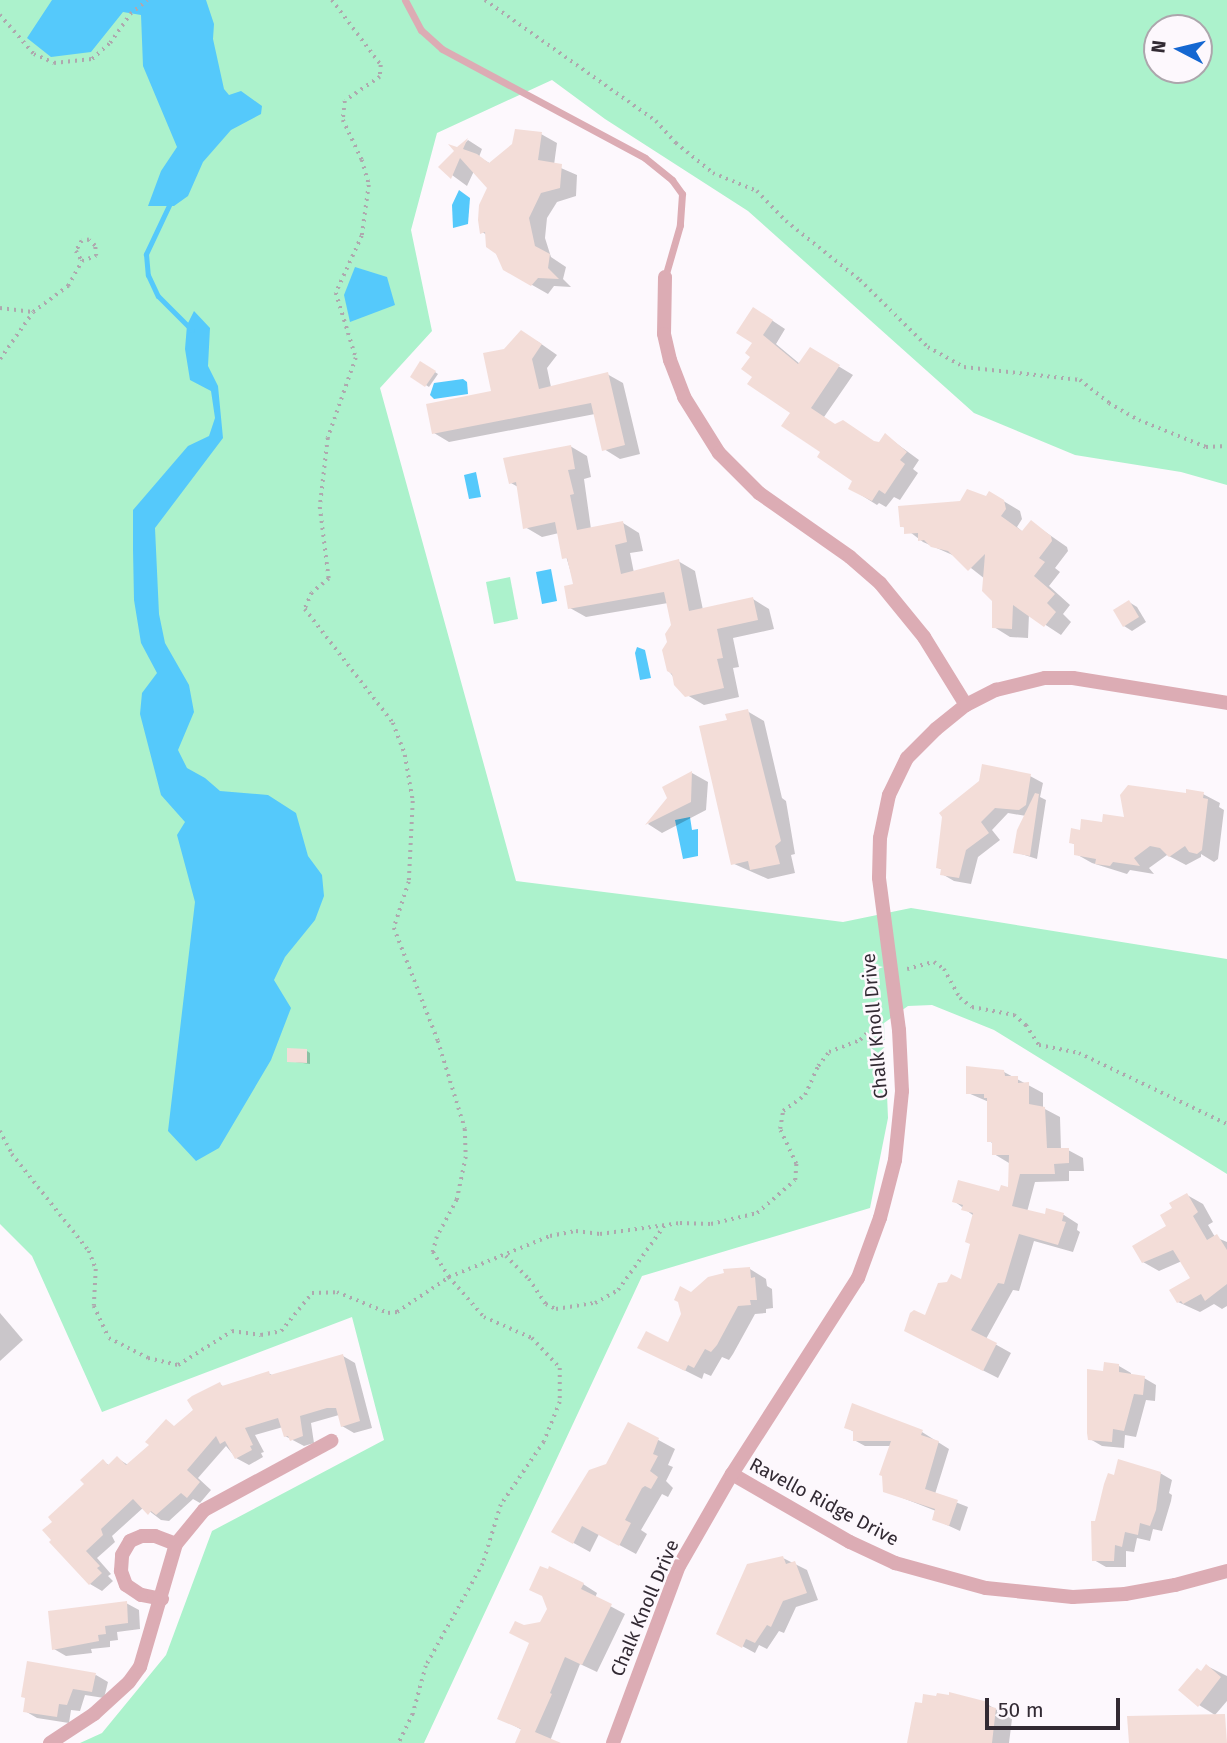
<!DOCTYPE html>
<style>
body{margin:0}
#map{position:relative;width:1227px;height:1743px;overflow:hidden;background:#fdf8fd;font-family:"Fira Sans",sans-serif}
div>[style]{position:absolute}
.green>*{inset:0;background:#acf2cc}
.water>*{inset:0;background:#55c9fb}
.shadow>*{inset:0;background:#0003}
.stream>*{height:5px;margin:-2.5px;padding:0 2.5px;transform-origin:2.5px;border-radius:2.5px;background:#55c9fb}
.building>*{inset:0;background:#f3ddd8}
.path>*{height:3.5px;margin-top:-1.75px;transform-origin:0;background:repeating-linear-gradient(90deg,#aea8ae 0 2px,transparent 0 7px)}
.lane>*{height:7px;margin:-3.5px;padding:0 3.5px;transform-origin:3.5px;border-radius:3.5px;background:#dcacb4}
.street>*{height:14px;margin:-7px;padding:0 7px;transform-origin:7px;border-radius:7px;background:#dcacb4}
span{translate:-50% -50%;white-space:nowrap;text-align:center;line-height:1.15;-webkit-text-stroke:5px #fdf8fd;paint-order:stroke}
.street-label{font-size:19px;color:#322a33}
.north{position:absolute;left:1143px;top:14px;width:70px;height:70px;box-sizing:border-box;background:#fdf8fd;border:2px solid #aca6ac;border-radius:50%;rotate:277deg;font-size:19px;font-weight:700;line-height:28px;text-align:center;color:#322a33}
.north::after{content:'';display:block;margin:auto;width:24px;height:32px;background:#1567d1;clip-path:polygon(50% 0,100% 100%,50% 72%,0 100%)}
.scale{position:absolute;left:985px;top:1698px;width:135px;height:32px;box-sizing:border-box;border:4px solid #322a33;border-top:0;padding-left:9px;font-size:21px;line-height:24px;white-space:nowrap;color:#322a33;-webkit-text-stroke:5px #fdf8fd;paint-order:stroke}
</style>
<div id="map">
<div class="green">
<i style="clip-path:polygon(evenodd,0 0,1227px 0,1227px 485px,1181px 472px,1075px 455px,974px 413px,748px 211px,605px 119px,552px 80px,437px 133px,411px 230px,432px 331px,380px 388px,516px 881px,843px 922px,911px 908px,1227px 959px,1227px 1174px,994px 1030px,932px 1005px,908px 1006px,884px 1023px,888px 1118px,870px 1208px,642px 1276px,424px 1743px,80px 1743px,102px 1733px,166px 1655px,212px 1531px,384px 1440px,352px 1317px,102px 1412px,32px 1256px,0 1224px,0 0,1157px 28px,1199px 28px,1199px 70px,1157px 70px,1157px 28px)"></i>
<i style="clip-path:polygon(510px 577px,518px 619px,494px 624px,486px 582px)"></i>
</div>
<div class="water">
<i style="clip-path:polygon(52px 0,206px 0,214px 24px,213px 39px,224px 89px,229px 95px,241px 91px,262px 106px,261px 114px,231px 130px,203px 162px,188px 196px,174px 206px,148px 206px,161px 171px,177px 147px,143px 66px,141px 15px,123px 12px,91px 52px,51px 57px,27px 38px)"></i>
<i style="clip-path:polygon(459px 190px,470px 198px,468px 224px,453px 228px,452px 205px)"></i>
<i style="clip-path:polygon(355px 267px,387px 277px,395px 305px,350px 322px,344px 295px)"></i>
<i style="clip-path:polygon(194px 311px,210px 328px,208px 366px,218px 386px,223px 438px,155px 528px,159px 614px,165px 643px,189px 685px,194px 712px,178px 750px,187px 768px,205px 778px,220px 791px,268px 795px,296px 813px,308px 856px,322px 875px,324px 896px,315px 920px,285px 957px,274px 980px,291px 1008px,271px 1060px,219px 1148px,196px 1161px,168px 1131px,195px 902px,177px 835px,185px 822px,161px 795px,140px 714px,142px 693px,157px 673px,141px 643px,134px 600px,133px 550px,133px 510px,188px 446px,209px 436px,215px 418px,211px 391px,190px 380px,185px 349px,187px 325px)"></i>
<i style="clip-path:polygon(463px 379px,467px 382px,468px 394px,434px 399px,430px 395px,434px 383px)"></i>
<i style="clip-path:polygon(476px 472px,481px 497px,469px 499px,464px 475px)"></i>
<i style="clip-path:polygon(551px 569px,557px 601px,542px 604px,536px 572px)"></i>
<i style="clip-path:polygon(637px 647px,645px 650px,651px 678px,640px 680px,635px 653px)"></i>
<i style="clip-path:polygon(690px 817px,692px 830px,698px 829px,698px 856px,683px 859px,675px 820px)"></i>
</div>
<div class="shadow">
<i style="clip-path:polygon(541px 134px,557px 143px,554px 165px,577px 175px,576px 196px,557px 202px,547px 218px,545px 238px,551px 257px,566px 267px,563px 279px,571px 287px,554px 286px,548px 294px,504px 269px,487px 235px,482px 232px,489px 188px,474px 171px,467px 186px,441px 167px,468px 140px,482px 149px,479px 157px,491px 164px)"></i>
<i style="clip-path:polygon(767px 317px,785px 329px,776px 344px,800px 364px,810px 349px,853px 375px,824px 417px,836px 426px,877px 443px,880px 444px,885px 435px,919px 460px,913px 469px,918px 473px,900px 500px,894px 497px,886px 507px,879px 503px,877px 505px,850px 488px,854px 480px,822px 452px,793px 413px,754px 376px,752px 356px)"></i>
<i style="clip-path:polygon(537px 341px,557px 355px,547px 368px,551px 387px,607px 374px,623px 383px,640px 454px,620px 459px,604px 449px,595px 414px,449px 442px,434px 433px,493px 392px,505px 350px)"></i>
<i style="clip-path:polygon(421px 363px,438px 374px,429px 387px,412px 376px)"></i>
<i style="clip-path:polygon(570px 446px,587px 456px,591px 477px,584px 479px,591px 529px,623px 523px,639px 533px,643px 551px,630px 553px,634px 573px,678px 561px,695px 571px,703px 610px,753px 599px,769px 609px,774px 629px,733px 638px,739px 667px,733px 668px,739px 697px,704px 705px,687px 695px,668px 670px,668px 642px,673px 625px,668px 603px,586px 617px,570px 608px,575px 586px,559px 533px,542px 537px,525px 527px,518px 487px,511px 483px)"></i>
<i style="clip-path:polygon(990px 493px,1020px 511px,1022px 519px,1017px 527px,1023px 532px,1031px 522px,1067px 547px,1068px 551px,1055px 568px,1060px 572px,1049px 586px,1070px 605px,1063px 614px,1071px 622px,1061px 635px,1029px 614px,1028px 638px,1010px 637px,994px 627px,994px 600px,985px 579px,957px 557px,923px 542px,902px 526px,987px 498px)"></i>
<i style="clip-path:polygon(1129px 602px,1137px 607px,1146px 622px,1132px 631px,1124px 626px,1115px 611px)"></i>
<i style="clip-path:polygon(747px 711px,764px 721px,782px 798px,786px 801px,795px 854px,791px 855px,795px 873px,768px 879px,732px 863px,729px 721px)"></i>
<i style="clip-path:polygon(692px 773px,708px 782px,706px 810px,662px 833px,648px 824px,669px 798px,664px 788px)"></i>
<i style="clip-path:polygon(1030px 776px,1043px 783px,1040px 797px,1046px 800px,1037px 859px,1015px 852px,1026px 816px,1008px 813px,992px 830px,1000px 840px,978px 857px,971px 884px,954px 881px,942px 874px,943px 870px,938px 868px,944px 816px)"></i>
<i style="clip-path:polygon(1203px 794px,1220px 803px,1219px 807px,1224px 810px,1218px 859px,1214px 862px,1201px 854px,1201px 857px,1186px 865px,1167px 855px,1149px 868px,1154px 874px,1130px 870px,1127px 874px,1092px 863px,1076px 854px,1076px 845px,1070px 842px,1081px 832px,1126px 819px,1187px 795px)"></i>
<i style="clip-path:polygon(307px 1051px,310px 1053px,310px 1064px,288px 1061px)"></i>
<i style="clip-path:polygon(1004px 1072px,1043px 1093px,1043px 1108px,1060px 1117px,1061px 1150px,1068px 1150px,1083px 1158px,1084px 1171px,1069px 1171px,1069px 1181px,1035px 1182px,1027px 1212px,1046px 1217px,1048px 1210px,1064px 1215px,1078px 1224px,1077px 1230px,1080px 1232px,1073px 1252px,1034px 1241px,1019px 1291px,1013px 1290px,986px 1339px,1011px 1353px,998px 1378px,921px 1339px,926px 1318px,962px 1282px,971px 1244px,974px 1216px,954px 1201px,1010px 1189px,1009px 1163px,994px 1154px,994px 1144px,989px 1141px,989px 1102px,968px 1093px)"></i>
<i style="clip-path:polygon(1187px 1195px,1203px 1204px,1213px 1222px,1208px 1225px,1215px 1237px,1227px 1242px,1227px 1306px,1222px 1309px,1214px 1304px,1200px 1312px,1178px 1302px,1192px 1278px,1182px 1261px,1159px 1271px,1143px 1262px,1168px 1226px,1174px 1209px)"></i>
<i style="clip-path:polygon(750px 1269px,766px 1279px,767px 1286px,772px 1289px,773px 1308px,766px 1309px,766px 1313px,755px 1314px,733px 1354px,729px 1360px,722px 1357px,711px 1376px,704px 1373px,702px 1379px,640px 1348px,669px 1344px,691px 1294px)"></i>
<i style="clip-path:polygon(0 1313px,23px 1340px,0 1361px)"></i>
<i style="clip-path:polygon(343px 1356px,355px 1363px,372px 1428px,354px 1433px,342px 1426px,339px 1415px,311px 1423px,314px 1443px,304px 1446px,285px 1436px,283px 1427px,255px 1435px,264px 1452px,261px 1453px,263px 1457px,249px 1465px,236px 1458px,226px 1446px,198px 1478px,211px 1490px,200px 1503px,193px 1499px,169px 1521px,161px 1520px,144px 1507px,112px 1536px,115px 1542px,97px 1558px,111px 1574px,108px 1576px,113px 1581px,102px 1591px,90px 1584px,54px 1540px,103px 1462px,109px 1465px,117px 1458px,128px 1465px,176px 1427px,220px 1384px,224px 1387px,268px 1373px,274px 1376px)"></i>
<i style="clip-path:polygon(1119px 1366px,1131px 1373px,1131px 1376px,1144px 1378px,1156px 1385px,1155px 1401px,1146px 1400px,1136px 1437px,1125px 1435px,1124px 1448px,1102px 1446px,1090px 1439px,1091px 1392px,1087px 1390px,1089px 1371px,1104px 1373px)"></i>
<i style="clip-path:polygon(629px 1424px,675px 1449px,668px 1465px,673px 1467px,666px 1481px,673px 1488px,668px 1497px,662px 1494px,641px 1530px,647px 1534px,636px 1554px,599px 1534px,590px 1552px,570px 1541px)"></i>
<i style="clip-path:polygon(846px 1427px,922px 1432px,949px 1449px,935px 1494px,968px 1507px,960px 1531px,934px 1519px,936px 1511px,885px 1491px,891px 1446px,865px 1446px,854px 1440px,854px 1432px)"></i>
<i style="clip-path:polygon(1160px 1473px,1172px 1480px,1169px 1493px,1172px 1495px,1171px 1501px,1162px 1531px,1153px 1529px,1150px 1541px,1137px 1538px,1134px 1552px,1126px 1551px,1126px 1567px,1106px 1567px,1094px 1560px,1096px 1523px,1115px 1477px)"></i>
<i style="clip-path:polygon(783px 1558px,807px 1570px,818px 1600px,796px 1607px,784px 1633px,779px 1631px,767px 1649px,759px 1645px,755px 1653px,718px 1633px)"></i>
<i style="clip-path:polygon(583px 1584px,597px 1593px,595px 1598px,625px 1614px,597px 1672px,580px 1664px,550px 1741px,554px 1743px,517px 1743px,522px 1730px,500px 1718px,531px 1643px,523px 1627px,541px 1624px)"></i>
<i style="clip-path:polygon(126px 1603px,139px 1610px,140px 1629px,117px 1632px,118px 1640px,110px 1641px,110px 1647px,91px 1649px,92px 1653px,66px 1656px,54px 1649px)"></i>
<i style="clip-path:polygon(1207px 1666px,1227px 1676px,1227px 1701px,1215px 1715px,1199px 1705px,1202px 1672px)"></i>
<i style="clip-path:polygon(96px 1675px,108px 1682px,104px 1698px,85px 1695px,80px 1711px,71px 1710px,69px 1723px,37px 1718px,25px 1711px)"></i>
<i style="clip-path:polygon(987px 1704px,1012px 1719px,1009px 1743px,909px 1743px)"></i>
</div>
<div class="stream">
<i style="left:171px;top:201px;width:59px;rotate:115.3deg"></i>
<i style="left:146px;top:254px;width:21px;rotate:85deg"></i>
<i style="left:148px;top:275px;width:23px;rotate:65deg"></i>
<i style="left:158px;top:296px;width:48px;rotate:45deg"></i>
</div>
<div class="building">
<i style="clip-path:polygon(515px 129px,542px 132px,538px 160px,562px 164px,560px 188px,541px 193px,529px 218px,535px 246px,550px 254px,548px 268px,559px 279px,538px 278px,531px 286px,503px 270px,496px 254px,486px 247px,485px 232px,480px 234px,478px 220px,479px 205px,487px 188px,460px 158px,451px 179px,438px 167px,454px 151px,448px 144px,457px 147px,468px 138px,463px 149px,477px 154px,489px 163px,512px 144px)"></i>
<i style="clip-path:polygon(753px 307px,773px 320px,763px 335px,798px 364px,810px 347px,840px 365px,811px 408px,835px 424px,843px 420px,874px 441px,879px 442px,885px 433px,907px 452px,900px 460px,905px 464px,885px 494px,879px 490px,872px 501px,848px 489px,852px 481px,817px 457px,820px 452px,781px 426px,790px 413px,747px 384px,752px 377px,741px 369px,750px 357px,745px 353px,752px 343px,736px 333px)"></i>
<i style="clip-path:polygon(521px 330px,542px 344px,532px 359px,539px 389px,608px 372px,625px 445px,602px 451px,591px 403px,432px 434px,426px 404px,491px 391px,483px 353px,504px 349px)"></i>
<i style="clip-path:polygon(420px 361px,436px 371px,425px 387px,410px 377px)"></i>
<i style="clip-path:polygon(571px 445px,575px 469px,568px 470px,574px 494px,570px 495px,577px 530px,623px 521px,627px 542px,615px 545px,621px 574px,679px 559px,689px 611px,753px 597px,758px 620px,717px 629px,723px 658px,717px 659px,724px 688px,685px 697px,674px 685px,672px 674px,667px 671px,662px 650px,667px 642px,665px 634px,671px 625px,664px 592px,568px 609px,564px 586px,573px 584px,567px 558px,562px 559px,555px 522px,523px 529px,516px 482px,509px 484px,503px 458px)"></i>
<i style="clip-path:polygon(967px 489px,986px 496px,989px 491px,1004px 500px,1006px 509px,1001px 516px,1022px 531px,1031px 520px,1051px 536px,1052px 541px,1039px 558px,1045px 562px,1034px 576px,1055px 594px,1047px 603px,1056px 612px,1044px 627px,1013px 605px,1012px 629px,992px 628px,992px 601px,982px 591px,985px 554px,968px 571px,948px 551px,931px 547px,924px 540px,918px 541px,918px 533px,904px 534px,904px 527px,900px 527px,898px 506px,960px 501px)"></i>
<i style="clip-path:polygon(1129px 600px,1139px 617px,1123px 627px,1113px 610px)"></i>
<i style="clip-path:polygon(748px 709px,781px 841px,775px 846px,780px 864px,750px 870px,748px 861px,731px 865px,699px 726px,727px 720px,725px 714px)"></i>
<i style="clip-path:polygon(982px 764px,1031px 774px,1026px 805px,1019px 810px,995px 808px,981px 822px,989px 833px,966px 850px,959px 878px,940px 875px,941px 869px,936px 868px,942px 817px,939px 813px,979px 781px)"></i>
<i style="clip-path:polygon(692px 771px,691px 802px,645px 825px,667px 798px,662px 787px)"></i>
<i style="clip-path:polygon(1128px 785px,1186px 793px,1186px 789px,1204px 792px,1203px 798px,1208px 799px,1202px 850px,1197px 854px,1189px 852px,1185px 846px,1169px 857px,1160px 848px,1150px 846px,1134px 858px,1140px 866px,1113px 862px,1110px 866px,1095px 864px,1096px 859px,1074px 855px,1074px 844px,1069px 843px,1071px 828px,1080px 830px,1081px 819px,1102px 822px,1103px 814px,1124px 817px,1120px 795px)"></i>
<i style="clip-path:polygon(1035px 793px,1039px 794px,1030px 856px,1013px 853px,1017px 830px)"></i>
<i style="clip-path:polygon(287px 1048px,307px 1049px,307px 1063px,287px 1062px)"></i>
<i style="clip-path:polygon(966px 1066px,1004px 1070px,1005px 1076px,1018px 1076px,1018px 1083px,1029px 1082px,1029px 1104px,1045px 1107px,1047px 1148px,1069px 1148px,1069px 1163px,1054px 1164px,1055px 1174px,1020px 1174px,1012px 1206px,1045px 1214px,1046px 1208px,1064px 1213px,1062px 1221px,1066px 1222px,1058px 1245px,1019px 1234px,1004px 1284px,998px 1283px,971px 1330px,997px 1343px,983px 1371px,904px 1331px,910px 1313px,914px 1310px,925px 1315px,938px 1283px,947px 1282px,951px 1274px,961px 1279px,970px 1244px,965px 1242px,973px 1213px,961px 1210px,963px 1205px,952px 1202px,958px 1180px,999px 1191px,1001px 1185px,1008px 1187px,1009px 1155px,992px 1155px,992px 1142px,987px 1142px,987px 1098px,984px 1098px,984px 1094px,966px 1094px)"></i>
<i style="clip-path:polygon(1187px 1193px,1198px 1212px,1193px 1216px,1207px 1240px,1217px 1234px,1227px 1250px,1227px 1284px,1205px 1301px,1201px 1294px,1183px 1304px,1181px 1301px,1177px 1303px,1169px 1290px,1190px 1278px,1173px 1250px,1142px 1263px,1132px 1246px,1166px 1226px,1160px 1215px,1172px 1208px,1169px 1203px)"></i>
<i style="clip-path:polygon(750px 1267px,751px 1278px,755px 1277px,757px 1300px,750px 1300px,751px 1305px,738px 1306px,717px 1345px,711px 1352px,705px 1349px,694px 1368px,688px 1365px,685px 1371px,637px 1348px,646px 1331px,668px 1342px,681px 1314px,678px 1302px,674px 1300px,680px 1286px,691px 1292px,708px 1277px,724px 1273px,723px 1269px)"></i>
<i style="clip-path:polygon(343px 1354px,360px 1421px,341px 1427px,336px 1408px,327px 1408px,300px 1416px,303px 1436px,290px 1441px,288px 1436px,284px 1437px,278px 1418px,245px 1428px,253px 1445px,250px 1446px,252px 1450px,235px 1459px,225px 1441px,220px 1444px,216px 1436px,187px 1470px,200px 1482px,187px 1498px,181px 1493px,156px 1515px,151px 1511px,148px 1515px,133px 1499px,101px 1529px,103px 1535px,86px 1551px,100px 1566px,97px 1568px,102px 1573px,89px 1585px,49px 1542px,51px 1540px,42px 1530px,52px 1522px,48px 1517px,84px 1484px,80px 1480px,103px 1459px,108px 1465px,117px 1456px,126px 1465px,149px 1445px,145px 1442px,166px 1419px,174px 1426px,193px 1410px,187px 1400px,192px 1396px,220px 1382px,222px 1386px,269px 1371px,270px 1375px)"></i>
<i style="clip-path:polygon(1104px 1362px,1119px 1364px,1119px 1372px,1145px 1376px,1143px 1395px,1134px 1394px,1124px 1431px,1113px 1429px,1112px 1442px,1088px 1440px,1087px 1433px,1087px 1369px,1103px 1371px)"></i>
<i style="clip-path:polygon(852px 1403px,923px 1430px,921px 1435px,939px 1441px,925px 1489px,958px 1500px,949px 1526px,932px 1520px,935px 1509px,883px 1492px,882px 1476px,879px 1475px,891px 1441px,853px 1441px,853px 1431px,844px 1428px)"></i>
<i style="clip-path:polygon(628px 1422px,659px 1438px,653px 1454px,658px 1456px,650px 1471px,658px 1477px,651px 1489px,645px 1486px,642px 1488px,625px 1520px,631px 1523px,619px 1546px,582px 1526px,573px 1544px,551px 1532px,589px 1470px,606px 1464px)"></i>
<i style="clip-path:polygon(1118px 1459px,1161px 1472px,1156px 1510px,1150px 1526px,1140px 1523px,1138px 1535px,1125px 1532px,1122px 1547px,1115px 1545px,1114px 1561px,1092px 1561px,1091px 1521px,1095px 1521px,1104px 1484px,1108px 1473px,1114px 1475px)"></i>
<i style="clip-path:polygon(783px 1556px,786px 1564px,795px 1561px,807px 1593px,783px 1601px,771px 1627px,767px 1625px,755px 1643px,746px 1639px,742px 1648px,716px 1634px,747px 1564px)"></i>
<i style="clip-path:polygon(540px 1566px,548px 1569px,549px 1566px,584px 1583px,581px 1589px,612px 1604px,582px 1665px,565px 1657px,550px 1693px,552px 1694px,535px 1732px,561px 1743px,515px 1743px,521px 1729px,497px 1719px,529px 1643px,509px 1633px,515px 1621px,524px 1625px,540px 1622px,547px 1609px,542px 1596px,529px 1590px)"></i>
<i style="clip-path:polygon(127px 1601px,128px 1623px,105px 1626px,106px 1634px,98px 1635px,99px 1641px,52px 1650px,48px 1611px)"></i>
<i style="clip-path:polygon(27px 1661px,96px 1673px,92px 1692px,73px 1689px,67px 1705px,59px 1704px,57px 1717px,23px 1712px,25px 1698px,21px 1697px)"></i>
<i style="clip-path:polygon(1206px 1664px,1221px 1677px,1198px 1707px,1178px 1690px,1197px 1668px,1201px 1671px)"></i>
<i style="clip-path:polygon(949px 1692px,988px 1702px,987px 1706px,996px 1708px,992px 1743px,907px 1743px,915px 1702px,922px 1703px,923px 1694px,936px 1696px,937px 1693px,949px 1695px)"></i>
<i style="clip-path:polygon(1225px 1714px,1227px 1743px,1129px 1743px,1127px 1716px)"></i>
</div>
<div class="path">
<i style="left:332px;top:0;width:81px;rotate:53deg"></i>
<i style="left:381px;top:65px;width:12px;rotate:95deg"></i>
<i style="left:380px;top:77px;width:42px;rotate:145.6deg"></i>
<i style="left:345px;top:101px;width:19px;rotate:96deg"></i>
<i style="left:343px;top:120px;width:44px;rotate:64.6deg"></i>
<i style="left:362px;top:160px;width:26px;rotate:74deg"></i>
<i style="left:369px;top:185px;width:51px;rotate:97.8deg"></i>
<i style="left:362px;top:236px;width:63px;rotate:114.5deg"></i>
<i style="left:336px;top:293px;width:68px;rotate:72.9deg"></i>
<i style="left:356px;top:358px;width:85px;rotate:109.3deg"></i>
<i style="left:328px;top:438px;width:69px;rotate:96.6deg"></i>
<i style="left:320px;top:507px;width:73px;rotate:82.9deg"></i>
<i style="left:329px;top:579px;width:22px;rotate:141deg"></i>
<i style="left:312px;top:593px;width:17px;rotate:114deg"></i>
<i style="left:305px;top:609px;width:144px;rotate:52.3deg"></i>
<i style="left:393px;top:723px;width:34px;rotate:69deg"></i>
<i style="left:405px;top:755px;width:47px;rotate:80.1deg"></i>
<i style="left:413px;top:801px;width:81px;rotate:92.8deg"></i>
<i style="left:409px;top:882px;width:48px;rotate:108.1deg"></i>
<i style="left:394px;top:928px;width:121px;rotate:68.7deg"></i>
<i style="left:438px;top:1041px;width:92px;rotate:72.9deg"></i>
<i style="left:465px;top:1129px;width:28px;rotate:88deg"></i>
<i style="left:466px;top:1157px;width:44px;rotate:101.8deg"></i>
<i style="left:457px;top:1200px;width:42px;rotate:118.4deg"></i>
<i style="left:437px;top:1237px;width:16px;rotate:105deg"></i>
<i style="left:433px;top:1252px;width:30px;rotate:57deg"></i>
<i style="left:449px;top:1277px;width:53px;rotate:48.8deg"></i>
<i style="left:484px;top:1317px;width:52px;rotate:23.6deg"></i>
<i style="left:532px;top:1338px;width:41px;rotate:47deg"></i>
<i style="left:560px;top:1368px;width:34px;rotate:90deg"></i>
<i style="left:560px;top:1402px;width:43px;rotate:111.8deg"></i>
<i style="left:544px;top:1442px;width:76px;rotate:124.3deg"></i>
<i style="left:501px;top:1505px;width:62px;rotate:107deg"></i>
<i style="left:483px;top:1564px;width:117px;rotate:119.2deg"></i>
<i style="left:426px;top:1666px;width:50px;rotate:105.2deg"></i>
<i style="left:413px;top:1714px;width:32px;rotate:116deg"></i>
<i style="left:485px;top:0;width:209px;rotate:35.3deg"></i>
<i style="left:656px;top:121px;width:30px;rotate:48deg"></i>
<i style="left:676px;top:143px;width:48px;rotate:39deg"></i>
<i style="left:713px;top:173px;width:48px;rotate:22.2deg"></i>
<i style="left:757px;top:191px;width:42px;rotate:46deg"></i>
<i style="left:786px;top:221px;width:95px;rotate:38.6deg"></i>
<i style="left:860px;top:280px;width:95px;rotate:44.6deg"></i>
<i style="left:928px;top:347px;width:41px;rotate:29.1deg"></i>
<i style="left:964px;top:367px;width:117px;rotate:6.4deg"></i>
<i style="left:1080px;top:380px;width:37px;rotate:38deg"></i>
<i style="left:1109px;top:403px;width:34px;rotate:30deg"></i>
<i style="left:1139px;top:420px;width:72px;rotate:21.9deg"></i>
<i style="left:1206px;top:447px;width:21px;rotate:-3deg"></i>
<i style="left:0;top:15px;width:52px;rotate:48.9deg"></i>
<i style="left:34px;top:54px;width:22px;rotate:24deg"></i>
<i style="left:54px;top:63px;width:38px;rotate:-6deg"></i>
<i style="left:92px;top:59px;width:24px;rotate:-42deg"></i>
<i style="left:110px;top:43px;width:35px;rotate:-55deg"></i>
<i style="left:130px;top:14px;width:22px;rotate:-39deg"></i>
<i style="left:0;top:308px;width:33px;rotate:7deg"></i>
<i style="left:0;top:359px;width:57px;rotate:-54.9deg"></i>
<i style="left:33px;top:312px;width:44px;rotate:-36.6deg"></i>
<i style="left:68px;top:286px;width:29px;rotate:-61deg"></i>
<i style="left:82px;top:261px;width:15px;rotate:-20deg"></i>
<i style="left:96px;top:256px;width:10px;rotate:-96deg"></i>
<i style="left:95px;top:246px;width:8px;rotate:-135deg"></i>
<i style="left:89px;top:240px;width:7px;rotate:172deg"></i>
<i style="left:82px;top:241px;width:12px;rotate:121deg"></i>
<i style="left:76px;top:251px;width:12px;rotate:59deg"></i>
<i style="left:907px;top:969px;width:28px;rotate:-15deg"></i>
<i style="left:934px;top:962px;width:12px;rotate:35deg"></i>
<i style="left:944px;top:969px;width:33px;rotate:61deg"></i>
<i style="left:960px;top:998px;width:15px;rotate:37deg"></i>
<i style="left:972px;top:1007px;width:43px;rotate:10.8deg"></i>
<i style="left:1014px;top:1015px;width:16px;rotate:40deg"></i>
<i style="left:1026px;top:1025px;width:24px;rotate:57deg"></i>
<i style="left:1039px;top:1045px;width:41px;rotate:11.3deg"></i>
<i style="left:1079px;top:1053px;width:164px;rotate:25.6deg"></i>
<i style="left:0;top:1131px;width:26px;rotate:62deg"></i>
<i style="left:12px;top:1154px;width:124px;rotate:51.6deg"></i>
<i style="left:89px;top:1251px;width:19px;rotate:69deg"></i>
<i style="left:96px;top:1269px;width:37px;rotate:93deg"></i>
<i style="left:94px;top:1306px;width:35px;rotate:65deg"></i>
<i style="left:109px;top:1338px;width:44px;rotate:27.1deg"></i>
<i style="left:148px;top:1358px;width:31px;rotate:13deg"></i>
<i style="left:178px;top:1365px;width:64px;rotate:-32.2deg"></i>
<i style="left:232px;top:1331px;width:29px;rotate:8deg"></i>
<i style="left:261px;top:1335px;width:20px;rotate:-11deg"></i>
<i style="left:281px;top:1331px;width:49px;rotate:-50.8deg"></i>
<i style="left:312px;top:1293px;width:25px;rotate:-2deg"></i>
<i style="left:337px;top:1292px;width:55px;rotate:22.4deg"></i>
<i style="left:388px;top:1313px;width:9px;rotate:-6deg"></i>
<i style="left:397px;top:1312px;width:63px;rotate:-33.9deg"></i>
<i style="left:449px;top:1277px;width:109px;rotate:-22.1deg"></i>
<i style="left:550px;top:1236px;width:26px;rotate:-11deg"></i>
<i style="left:576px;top:1231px;width:24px;rotate:7deg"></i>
<i style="left:600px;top:1234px;width:81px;rotate:-7.8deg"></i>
<i style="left:680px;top:1223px;width:31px;rotate:2deg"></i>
<i style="left:711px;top:1224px;width:47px;rotate:-13.4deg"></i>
<i style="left:757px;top:1213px;width:50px;rotate:-41deg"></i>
<i style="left:795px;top:1180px;width:16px;rotate:-86deg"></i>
<i style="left:796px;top:1164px;width:38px;rotate:-115deg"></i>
<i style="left:780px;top:1129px;width:18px;rotate:-81deg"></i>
<i style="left:783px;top:1111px;width:27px;rotate:-36deg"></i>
<i style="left:805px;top:1095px;width:32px;rotate:-66deg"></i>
<i style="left:818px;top:1066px;width:18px;rotate:-52deg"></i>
<i style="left:829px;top:1052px;width:33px;rotate:-21deg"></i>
<i style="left:860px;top:1040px;width:33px;rotate:-46deg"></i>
<i style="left:506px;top:1256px;width:33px;rotate:45deg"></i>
<i style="left:529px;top:1279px;width:30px;rotate:56deg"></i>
<i style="left:546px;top:1304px;width:11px;rotate:27deg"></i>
<i style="left:556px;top:1309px;width:39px;rotate:-9deg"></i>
<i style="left:595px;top:1303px;width:26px;rotate:-29deg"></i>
<i style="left:618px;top:1290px;width:79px;rotate:-54.3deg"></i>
</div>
<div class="lane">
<i style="left:405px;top:0;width:34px;rotate:62deg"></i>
<i style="left:421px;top:30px;width:28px;rotate:42deg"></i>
<i style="left:442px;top:49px;width:230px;rotate:28.2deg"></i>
<i style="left:645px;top:158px;width:35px;rotate:39deg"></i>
<i style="left:672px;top:180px;width:17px;rotate:54deg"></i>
<i style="left:682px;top:194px;width:31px;rotate:94deg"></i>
<i style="left:680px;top:225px;width:54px;rotate:106.1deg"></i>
</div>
<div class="street">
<i style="left:665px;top:277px;width:57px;rotate:91deg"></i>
<i style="left:664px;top:334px;width:27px;rotate:77deg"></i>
<i style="left:670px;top:360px;width:40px;rotate:69deg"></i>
<i style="left:684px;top:397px;width:66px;rotate:58deg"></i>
<i style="left:719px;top:453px;width:57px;rotate:45deg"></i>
<i style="left:759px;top:493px;width:111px;rotate:35.1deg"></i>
<i style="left:850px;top:557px;width:40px;rotate:41deg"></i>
<i style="left:880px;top:583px;width:70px;rotate:50.8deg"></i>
<i style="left:924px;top:637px;width:80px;rotate:58.3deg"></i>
<i style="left:732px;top:1474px;width:136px;rotate:30deg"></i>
<i style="left:850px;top:1542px;width:50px;rotate:25deg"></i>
<i style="left:895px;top:1563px;width:94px;rotate:15.4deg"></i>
<i style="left:986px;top:1588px;width:87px;rotate:5.9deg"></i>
<i style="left:1073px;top:1597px;width:52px;rotate:-3.3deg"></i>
<i style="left:1125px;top:1594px;width:51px;rotate:-10.2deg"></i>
<i style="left:1175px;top:1585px;width:54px;rotate:-15.1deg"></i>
<i style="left:162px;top:1599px;width:21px;rotate:-169deg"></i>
<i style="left:141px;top:1595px;width:18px;rotate:-146deg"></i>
<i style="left:126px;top:1585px;width:15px;rotate:-110deg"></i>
<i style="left:121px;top:1571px;width:16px;rotate:-86deg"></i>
<i style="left:122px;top:1555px;width:16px;rotate:-60deg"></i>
<i style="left:130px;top:1541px;width:13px;rotate:-23deg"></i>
<i style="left:142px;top:1536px;width:13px"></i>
<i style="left:155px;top:1536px;width:22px;rotate:21deg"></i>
<i style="left:50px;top:1743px;width:53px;rotate:-33.4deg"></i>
<i style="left:94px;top:1714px;width:47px;rotate:-42.4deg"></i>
<i style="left:129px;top:1682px;width:19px;rotate:-54deg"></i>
<i style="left:140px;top:1667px;width:128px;rotate:-73.7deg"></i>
<i style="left:176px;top:1544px;width:44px;rotate:-50.5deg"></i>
<i style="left:204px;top:1510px;width:145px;rotate:-28.5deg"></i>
<i style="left:613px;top:1743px;width:189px;rotate:-69.6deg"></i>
<i style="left:679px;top:1566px;width:106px;rotate:-60.1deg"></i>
<i style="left:732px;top:1474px;width:233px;rotate:-57.3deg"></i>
<i style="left:858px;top:1278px;width:64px;rotate:-69.9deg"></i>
<i style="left:880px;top:1218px;width:60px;rotate:-75.5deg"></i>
<i style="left:895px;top:1160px;width:69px;rotate:-84.2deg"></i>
<i style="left:902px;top:1091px;width:61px;rotate:-92.8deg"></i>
<i style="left:899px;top:1030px;width:153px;rotate:-97.5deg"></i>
<i style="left:879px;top:878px;width:40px;rotate:-88.6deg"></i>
<i style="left:880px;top:838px;width:44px;rotate:-78.2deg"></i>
<i style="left:889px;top:795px;width:41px;rotate:-64.1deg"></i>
<i style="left:907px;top:758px;width:41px;rotate:-45deg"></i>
<i style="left:936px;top:729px;width:38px;rotate:-39deg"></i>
<i style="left:966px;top:705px;width:34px;rotate:-27deg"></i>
<i style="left:996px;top:690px;width:50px;rotate:-13.8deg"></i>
<i style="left:1045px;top:678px;width:28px"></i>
<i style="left:1073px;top:678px;width:156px;rotate:9.2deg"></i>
</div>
<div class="street-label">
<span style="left:875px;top:1026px;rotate:-95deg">Chalk Knoll Drive</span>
<span style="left:824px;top:1502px;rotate:28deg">Ravello Ridge Drive</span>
<span style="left:645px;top:1608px;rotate:-67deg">Chalk Knoll Drive</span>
</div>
<div class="north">N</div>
<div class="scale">50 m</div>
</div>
